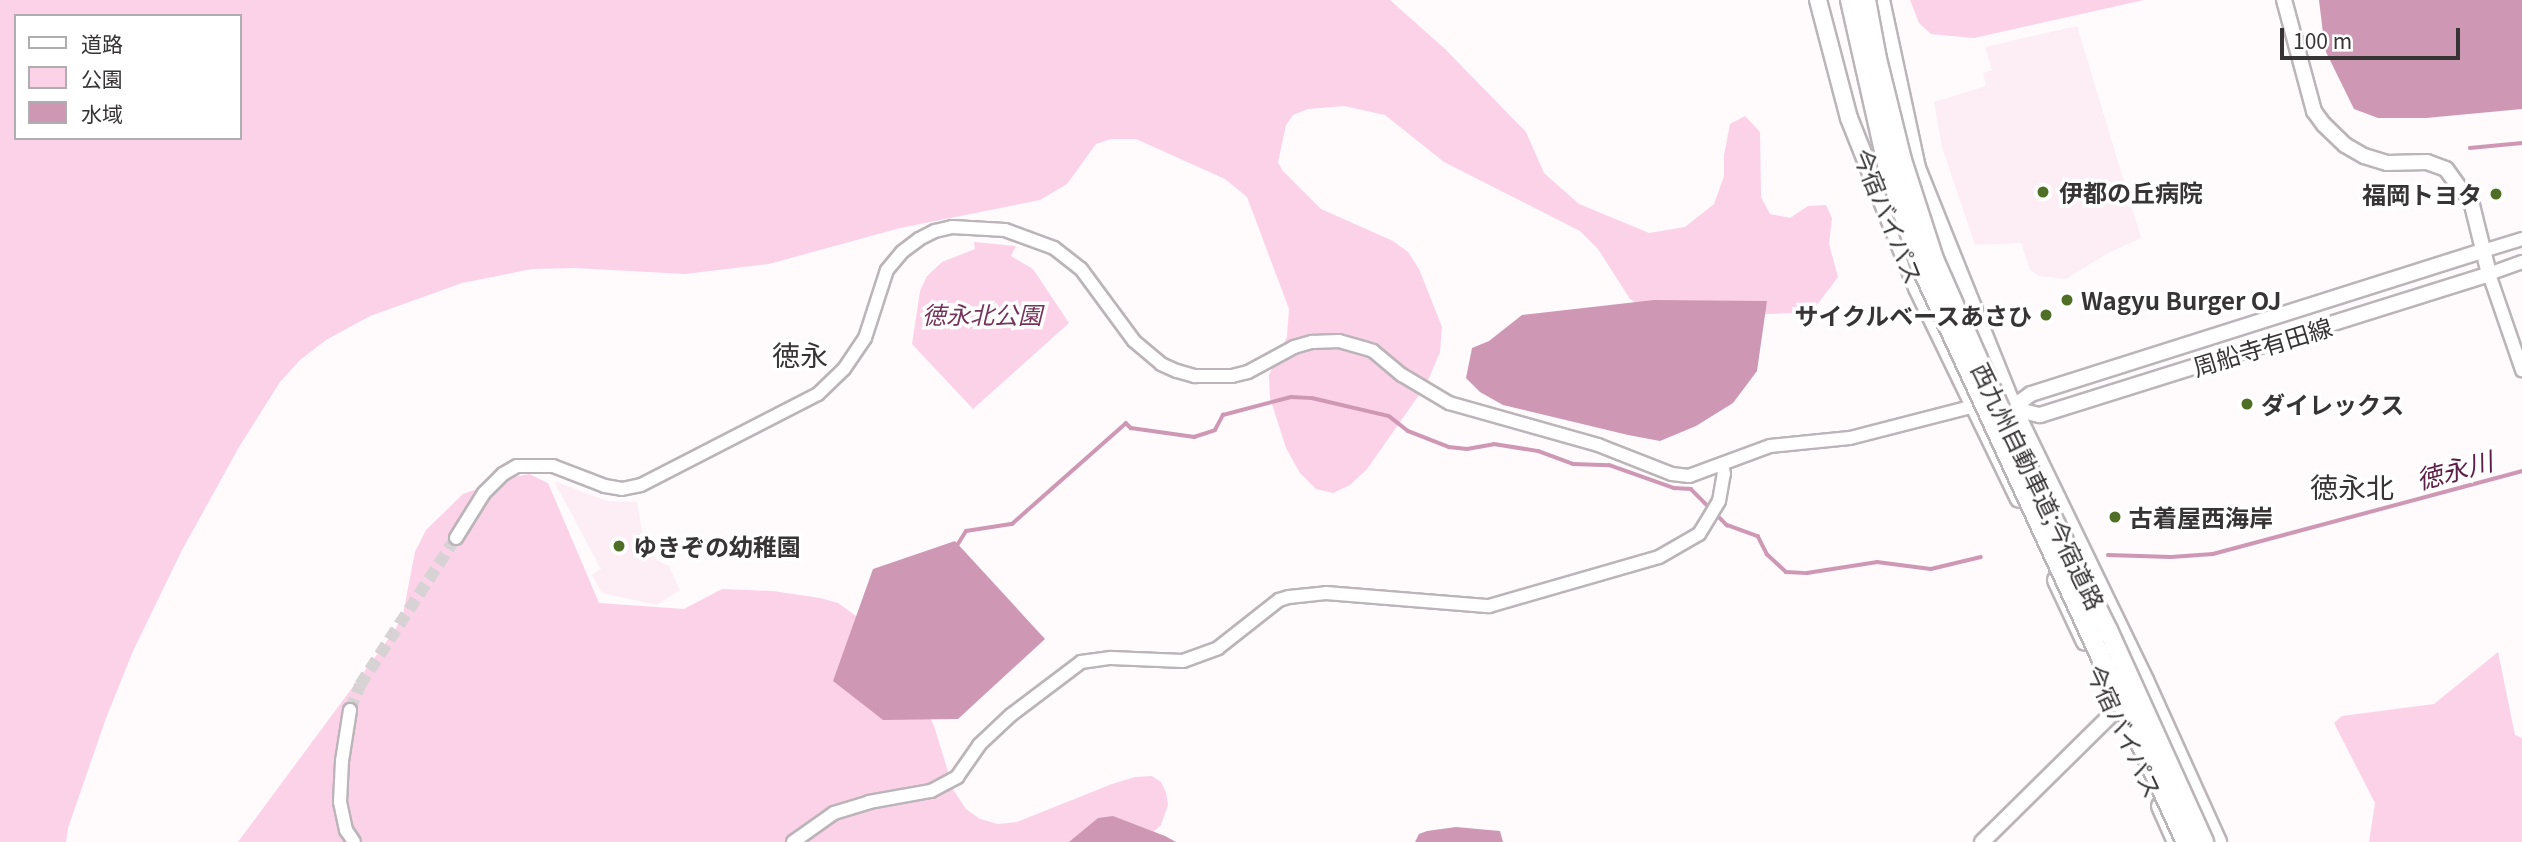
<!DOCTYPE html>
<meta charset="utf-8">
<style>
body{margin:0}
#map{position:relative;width:2522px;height:842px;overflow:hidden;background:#fffafc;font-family:Georgia,"Noto Sans JP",serif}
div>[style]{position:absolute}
.built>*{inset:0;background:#fdedf5}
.green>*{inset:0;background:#fcd2e8}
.water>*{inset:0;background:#ce98b5}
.stream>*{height:3.5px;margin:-1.75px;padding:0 1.75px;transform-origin:1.75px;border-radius:1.75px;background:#ce98b5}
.tertiary-tunnel>*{height:12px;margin-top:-6px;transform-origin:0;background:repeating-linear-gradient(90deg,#d7d2d4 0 12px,transparent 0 18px)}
.roads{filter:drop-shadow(2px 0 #bbb4b8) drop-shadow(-2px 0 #bbb4b8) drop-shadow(0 2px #bbb4b8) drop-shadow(0 -2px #bbb4b8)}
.tertiary>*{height:12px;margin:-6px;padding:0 6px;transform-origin:6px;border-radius:6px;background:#fff}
.secondary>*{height:14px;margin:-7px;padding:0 7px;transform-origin:7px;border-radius:7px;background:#fff}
.trunk>*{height:16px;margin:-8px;padding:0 8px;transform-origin:8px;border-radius:8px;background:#fff}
.bridges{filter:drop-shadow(2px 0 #bbb4b8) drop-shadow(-2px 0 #bbb4b8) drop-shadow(0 2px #bbb4b8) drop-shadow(0 -2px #bbb4b8)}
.motorway-bridge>*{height:18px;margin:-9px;padding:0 9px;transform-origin:9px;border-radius:9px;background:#fff}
.dots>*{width:19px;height:19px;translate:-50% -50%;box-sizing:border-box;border:4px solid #fff;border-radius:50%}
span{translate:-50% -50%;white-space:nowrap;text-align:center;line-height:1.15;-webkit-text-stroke:7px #fff;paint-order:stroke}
.poi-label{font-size:24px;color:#373435;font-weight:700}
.left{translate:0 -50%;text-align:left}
.right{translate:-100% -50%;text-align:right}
.street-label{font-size:24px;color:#373435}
.park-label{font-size:24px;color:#75335a;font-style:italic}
.water-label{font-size:26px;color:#5e1f46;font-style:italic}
.quarter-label{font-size:28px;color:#373435}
.legend{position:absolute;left:14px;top:14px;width:228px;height:126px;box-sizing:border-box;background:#fff;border:2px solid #afaeae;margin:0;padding:9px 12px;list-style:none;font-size:21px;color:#373435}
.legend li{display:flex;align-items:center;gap:14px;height:35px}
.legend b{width:35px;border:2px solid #afaeae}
.scale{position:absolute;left:2280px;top:28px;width:180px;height:32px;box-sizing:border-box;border:4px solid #373435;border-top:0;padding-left:9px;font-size:21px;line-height:24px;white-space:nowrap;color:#373435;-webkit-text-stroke:5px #fff;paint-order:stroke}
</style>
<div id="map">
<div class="built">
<i style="clip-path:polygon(2077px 26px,2141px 238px,2106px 254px,2066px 279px,2039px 276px,2030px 270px,2021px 243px,1975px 245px,1942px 147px,1934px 102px,1986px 86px,1983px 73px,1992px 70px,1985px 47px)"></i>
<i style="clip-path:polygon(554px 481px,607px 501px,637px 502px,642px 532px,656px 560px,669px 566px,680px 590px,657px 605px,602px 593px,592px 575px,601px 569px)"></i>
</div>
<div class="green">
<i style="clip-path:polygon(evenodd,0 0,1390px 0,1445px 49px,1526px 132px,1544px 173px,1579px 204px,1649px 233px,1685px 227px,1714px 204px,1724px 176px,1724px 155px,1730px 124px,1745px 116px,1760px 132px,1761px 197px,1770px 214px,1790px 218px,1808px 206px,1826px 205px,1832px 218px,1829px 244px,1838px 277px,1816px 306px,1793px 313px,1685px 317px,1650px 311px,1630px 299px,1598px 249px,1580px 231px,1444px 162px,1385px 115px,1344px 106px,1308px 109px,1293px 115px,1286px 125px,1278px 162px,1282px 170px,1321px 209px,1393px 241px,1408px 252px,1419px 269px,1442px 327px,1440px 352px,1426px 385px,1367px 469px,1350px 485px,1333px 493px,1316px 489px,1300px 473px,1286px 448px,1270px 398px,1269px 375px,1287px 337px,1289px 309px,1247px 197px,1225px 179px,1136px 139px,1111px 139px,1096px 144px,1067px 184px,1040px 200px,900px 228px,769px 264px,685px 274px,575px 268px,532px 269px,462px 283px,370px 316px,326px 340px,300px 360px,280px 382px,239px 447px,182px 550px,133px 651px,106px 718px,68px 828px,66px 842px,0 842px,0 0,16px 16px,240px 16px,240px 138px,16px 138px,16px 16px)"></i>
<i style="clip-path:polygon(1910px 0,2144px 0,1974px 38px,1931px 34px,1919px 23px)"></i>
<i style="clip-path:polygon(974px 242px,1016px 246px,1011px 256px,1033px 269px,1069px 323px,973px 409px,912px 344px,920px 291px,927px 276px,942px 262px,975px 249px)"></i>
<i style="clip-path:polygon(529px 474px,548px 483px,599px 603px,684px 609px,722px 589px,773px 591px,820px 598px,838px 603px,856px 616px,919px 694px,934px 726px,954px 791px,966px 809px,980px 819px,998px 824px,1017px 822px,1112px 784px,1135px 777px,1152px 776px,1161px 782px,1166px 792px,1168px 805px,1161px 825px,1143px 842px,238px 842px,395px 630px,403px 614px,415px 552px,426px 530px,463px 494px,504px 479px)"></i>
<i style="clip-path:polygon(2498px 652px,2515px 735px,2522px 738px,2522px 842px,2369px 842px,2375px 803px,2334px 723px,2342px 716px,2434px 704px)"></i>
</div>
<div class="water">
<i style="clip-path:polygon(2319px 0,2522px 0,2522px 109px,2426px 118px,2378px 118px,2354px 109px,2325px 50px)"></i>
<i style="clip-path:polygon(1654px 300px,1767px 301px,1757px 371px,1733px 403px,1696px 426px,1660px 441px,1628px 435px,1503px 405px,1480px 392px,1466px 378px,1472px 348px,1489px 341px,1522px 315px)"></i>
<i style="clip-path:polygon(955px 541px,1045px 639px,958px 719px,883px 720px,833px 681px,873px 569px)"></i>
<i style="clip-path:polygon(1113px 816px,1165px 836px,1176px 842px,1069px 842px,1098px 818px)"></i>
<i style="clip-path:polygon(1456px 827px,1500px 831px,1503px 842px,1415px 842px,1419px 834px,1427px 831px)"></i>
</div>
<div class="stream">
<i style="left:2470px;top:148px;width:52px;rotate:-5.5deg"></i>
<i style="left:1716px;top:514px;width:16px;rotate:45deg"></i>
<i style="left:1727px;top:525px;width:33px;rotate:20deg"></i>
<i style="left:1758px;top:536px;width:20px;rotate:63deg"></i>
<i style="left:1767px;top:554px;width:26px;rotate:43deg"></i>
<i style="left:1786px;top:572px;width:21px;rotate:3deg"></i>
<i style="left:1807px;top:573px;width:71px;rotate:-8.9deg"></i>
<i style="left:1877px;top:562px;width:54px;rotate:7.4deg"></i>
<i style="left:1931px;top:569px;width:51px;rotate:-13.5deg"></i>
<i style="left:958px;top:544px;width:15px;rotate:-58deg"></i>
<i style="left:966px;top:531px;width:47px;rotate:-8.7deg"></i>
<i style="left:1012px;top:524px;width:152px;rotate:-41.5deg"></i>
<i style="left:1126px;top:423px;width:7px;rotate:45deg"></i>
<i style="left:1131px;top:428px;width:64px;rotate:8.1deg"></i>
<i style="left:1194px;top:437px;width:22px;rotate:-18deg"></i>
<i style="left:1215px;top:430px;width:17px;rotate:-62deg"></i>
<i style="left:1223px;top:415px;width:70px;rotate:-14.8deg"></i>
<i style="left:1291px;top:397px;width:21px;rotate:3deg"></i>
<i style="left:1312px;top:398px;width:79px;rotate:13.2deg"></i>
<i style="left:1389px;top:416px;width:24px;rotate:38deg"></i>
<i style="left:1408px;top:431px;width:44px;rotate:21.3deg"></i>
<i style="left:1449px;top:447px;width:18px;rotate:6deg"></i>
<i style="left:1467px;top:449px;width:27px;rotate:-10deg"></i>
<i style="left:1494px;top:444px;width:45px;rotate:9deg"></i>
<i style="left:1538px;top:451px;width:37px;rotate:20deg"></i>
<i style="left:1573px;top:464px;width:36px;rotate:2deg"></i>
<i style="left:1609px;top:465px;width:69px;rotate:19.5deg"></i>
<i style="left:1674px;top:488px;width:17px;rotate:3deg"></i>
<i style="left:1691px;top:489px;width:28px;rotate:45deg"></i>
<i style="left:2108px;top:555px;width:63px;rotate:1.8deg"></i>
<i style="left:2171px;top:557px;width:42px;rotate:-4.1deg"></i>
<i style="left:2213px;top:554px;width:320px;rotate:-15deg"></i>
</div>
<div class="tertiary-tunnel">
<i style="left:350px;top:710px;width:27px;rotate:-68deg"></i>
<i style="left:360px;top:685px;width:176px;rotate:-56.9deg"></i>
</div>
<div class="roads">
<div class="tertiary">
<i style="left:2483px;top:251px;width:41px;rotate:-17.1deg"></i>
<i style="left:2522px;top:262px;width:35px;rotate:160deg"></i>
<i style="left:2489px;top:274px;width:102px;rotate:71deg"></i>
<i style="left:456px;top:538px;width:53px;rotate:-58.1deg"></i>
<i style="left:484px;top:493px;width:27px;rotate:-45deg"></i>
<i style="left:503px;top:474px;width:16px;rotate:-30deg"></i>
<i style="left:517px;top:466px;width:36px"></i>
<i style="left:553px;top:466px;width:56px;rotate:21deg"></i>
<i style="left:605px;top:486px;width:17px;rotate:10deg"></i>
<i style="left:622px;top:489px;width:19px;rotate:-12deg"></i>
<i style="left:641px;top:485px;width:199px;rotate:-27.2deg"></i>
<i style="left:818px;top:394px;width:36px;rotate:-44deg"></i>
<i style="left:844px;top:369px;width:37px;rotate:-56deg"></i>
<i style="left:865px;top:338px;width:71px;rotate:-72.1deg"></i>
<i style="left:887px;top:270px;width:23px;rotate:-50deg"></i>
<i style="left:902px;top:252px;width:21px;rotate:-37deg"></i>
<i style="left:919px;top:239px;width:18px;rotate:-27deg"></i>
<i style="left:935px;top:231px;width:17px;rotate:-13deg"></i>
<i style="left:952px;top:227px;width:53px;rotate:3.2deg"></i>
<i style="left:1005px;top:230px;width:52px;rotate:20.2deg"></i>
<i style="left:1054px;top:248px;width:34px;rotate:38deg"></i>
<i style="left:1081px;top:269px;width:89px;rotate:53.6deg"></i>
<i style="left:1134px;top:341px;width:35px;rotate:40deg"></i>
<i style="left:1161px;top:364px;width:17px;rotate:24deg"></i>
<i style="left:1177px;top:371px;width:19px;rotate:16deg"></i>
<i style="left:1195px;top:376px;width:37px"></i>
<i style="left:1232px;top:376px;width:16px;rotate:-14deg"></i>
<i style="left:1248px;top:372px;width:52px;rotate:-28.5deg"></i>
<i style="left:1294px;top:347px;width:19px;rotate:-16deg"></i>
<i style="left:1312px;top:342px;width:27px;rotate:-2deg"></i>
<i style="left:1339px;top:341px;width:35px;rotate:16deg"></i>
<i style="left:1373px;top:351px;width:38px;rotate:40deg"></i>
<i style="left:1402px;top:375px;width:55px;rotate:30.8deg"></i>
<i style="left:1449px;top:403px;width:155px;rotate:15.7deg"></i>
<i style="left:1598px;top:445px;width:79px;rotate:21.4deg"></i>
<i style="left:1672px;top:474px;width:17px;rotate:7deg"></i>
<i style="left:1689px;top:476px;width:86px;rotate:-20.3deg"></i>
<i style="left:1770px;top:446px;width:80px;rotate:-5.7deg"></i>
<i style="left:1850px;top:438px;width:129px;rotate:-14.4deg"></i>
<i style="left:350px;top:710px;width:52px;rotate:98.9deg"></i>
<i style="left:342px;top:761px;width:41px;rotate:92.8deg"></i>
<i style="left:340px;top:802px;width:29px;rotate:78deg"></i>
<i style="left:346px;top:830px;width:14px;rotate:56deg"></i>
<i style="left:793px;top:842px;width:50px;rotate:-35.3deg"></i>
<i style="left:834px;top:813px;width:37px;rotate:-17deg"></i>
<i style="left:869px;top:802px;width:63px;rotate:-10.1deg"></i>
<i style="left:931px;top:791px;width:30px;rotate:-28deg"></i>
<i style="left:957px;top:777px;width:39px;rotate:-55deg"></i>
<i style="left:979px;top:745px;width:44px;rotate:-43.2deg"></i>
<i style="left:1011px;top:715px;width:88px;rotate:-37.1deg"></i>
<i style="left:1081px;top:662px;width:30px;rotate:-8deg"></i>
<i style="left:1111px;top:658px;width:72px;rotate:2.4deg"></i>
<i style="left:1183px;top:661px;width:37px;rotate:-20deg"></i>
<i style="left:1218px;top:648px;width:78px;rotate:-38.2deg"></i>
<i style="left:1279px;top:600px;width:10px;rotate:-17deg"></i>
<i style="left:1289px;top:597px;width:37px;rotate:-6deg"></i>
<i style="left:1326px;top:593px;width:164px;rotate:4.6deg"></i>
<i style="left:1489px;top:606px;width:177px;rotate:-16.1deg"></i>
<i style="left:1659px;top:557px;width:46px;rotate:-29.9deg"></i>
<i style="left:1699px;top:534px;width:9px;rotate:-58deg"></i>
<i style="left:1704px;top:526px;width:29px;rotate:-59deg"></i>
<i style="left:1719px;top:501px;width:27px;rotate:-80deg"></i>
<i style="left:1724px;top:474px;width:10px;rotate:-101deg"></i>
</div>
<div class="secondary">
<i style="left:2007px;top:407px;width:34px;rotate:14deg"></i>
<i style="left:2040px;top:415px;width:471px;rotate:-17.4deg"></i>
<i style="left:2489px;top:274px;width:71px;rotate:-103.8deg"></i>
<i style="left:2472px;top:205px;width:44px;rotate:-125.8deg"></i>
<i style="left:2446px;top:169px;width:20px;rotate:-160deg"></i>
<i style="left:2427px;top:162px;width:40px;rotate:178.6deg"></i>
<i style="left:2387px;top:163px;width:24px;rotate:-163deg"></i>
<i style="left:2364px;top:156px;width:22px;rotate:-150deg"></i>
<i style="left:2345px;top:145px;width:29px;rotate:-136deg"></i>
<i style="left:2324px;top:125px;width:17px;rotate:-126deg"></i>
<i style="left:2314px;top:111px;width:115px;rotate:-105.1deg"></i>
<i style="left:2013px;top:407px;width:22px;rotate:-36deg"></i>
<i style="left:2031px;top:394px;width:474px;rotate:-17.6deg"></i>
<i style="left:1982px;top:842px;width:205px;rotate:-44.6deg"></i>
</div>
<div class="trunk">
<i style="left:1818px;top:0;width:122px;rotate:75.3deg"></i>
<i style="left:1849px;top:118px;width:116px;rotate:68.3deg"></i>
<i style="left:1892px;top:226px;width:67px;rotate:68deg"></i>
<i style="left:1917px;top:288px;width:234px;rotate:64.2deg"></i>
<i style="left:1881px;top:0;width:172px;rotate:77.9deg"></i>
<i style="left:1917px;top:168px;width:258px;rotate:68.1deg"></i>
<i style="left:2013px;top:407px;width:303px;rotate:64.2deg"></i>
<i style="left:2145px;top:680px;width:178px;rotate:65.7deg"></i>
<i style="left:2056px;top:580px;width:68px;rotate:64.9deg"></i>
<i style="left:2160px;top:806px;width:39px;rotate:66deg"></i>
</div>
</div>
<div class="bridges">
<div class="motorway-bridge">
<i style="left:1850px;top:0;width:172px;rotate:77.3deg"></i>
<i style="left:1888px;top:168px;width:104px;rotate:71.6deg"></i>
<i style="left:1921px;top:267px;width:633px;rotate:65.26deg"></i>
<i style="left:1866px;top:0;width:60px;rotate:79.4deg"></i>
<i style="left:1877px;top:59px;width:104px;rotate:76.1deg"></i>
<i style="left:1902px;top:160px;width:104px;rotate:72.1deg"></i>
<i style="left:1934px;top:259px;width:188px;rotate:66.2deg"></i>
<i style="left:2010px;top:431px;width:222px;rotate:63.8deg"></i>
<i style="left:2108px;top:630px;width:233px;rotate:65.6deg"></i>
</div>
</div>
<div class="dots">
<i style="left:2043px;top:192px;background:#4f6f26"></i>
<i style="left:2496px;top:194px;background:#4f6f26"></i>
<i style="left:2067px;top:300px;background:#4f6f26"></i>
<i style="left:2046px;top:315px;background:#4f6f26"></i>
<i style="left:2247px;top:404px;background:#4f6f26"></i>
<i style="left:2115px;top:517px;background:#4f6f26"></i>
<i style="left:619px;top:546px;background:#4f6f26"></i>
</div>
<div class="poi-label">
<span class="left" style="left:2059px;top:192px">伊都の丘病院</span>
<span class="right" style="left:2482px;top:194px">福岡トヨタ</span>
<span class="left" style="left:2081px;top:300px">Wagyu Burger OJ</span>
<span class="right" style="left:2032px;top:315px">サイクルベースあさひ</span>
<span class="left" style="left:2261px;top:404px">ダイレックス</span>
<span class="left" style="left:2129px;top:517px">古着屋西海岸</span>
<span class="left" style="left:633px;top:546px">ゆきぞの幼稚園</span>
</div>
<div class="street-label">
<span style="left:1889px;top:216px;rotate:68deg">今宿バイパス</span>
<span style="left:2262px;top:346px;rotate:-17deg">周船寺有田線</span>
<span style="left:2039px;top:486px;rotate:64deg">西九州自動車道;今宿道路</span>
<span style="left:2125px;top:731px;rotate:65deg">今宿バイパス</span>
</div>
<div class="park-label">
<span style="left:982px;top:314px">徳永北公園</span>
</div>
<div class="water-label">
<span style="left:2454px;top:469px;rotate:-15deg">徳永川</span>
</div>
<div class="quarter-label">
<span style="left:800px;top:354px">徳永</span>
<span style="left:2352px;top:486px">徳永北</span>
</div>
<ul class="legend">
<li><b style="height:9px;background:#fff"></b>道路</li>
<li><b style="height:19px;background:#fcd2e8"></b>公園</li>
<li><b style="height:19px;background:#ce98b5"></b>水域</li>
</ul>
<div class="scale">100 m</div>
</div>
